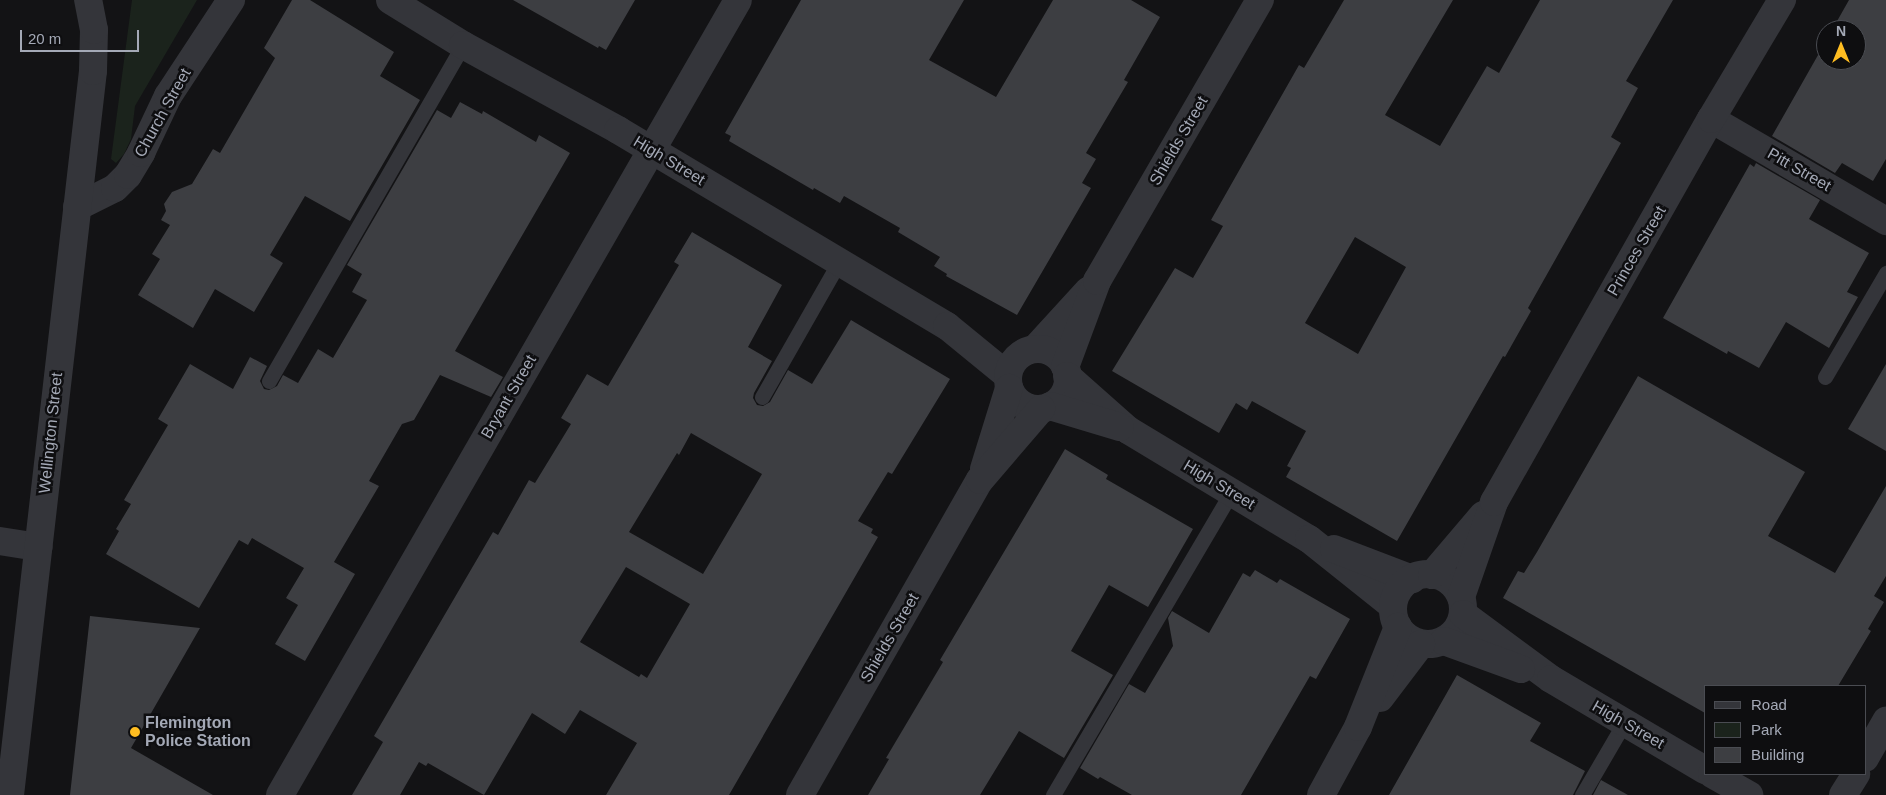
<!DOCTYPE html>
<style>
body{margin:0}
#map{position:relative;width:1886px;height:795px;overflow:hidden;background:#131315;font-family:Helvetica,sans-serif}
div>[style]{position:absolute}
.green>*{inset:0;background:#1b231c}
.building>*{inset:0;background:#3d3e42}
.service>*{height:15px;margin:-7.5px;padding:0 7.5px;transform-origin:7.5px;border-radius:7.5px;background:#34353a}
.minor>*{height:28px;margin:-14px;padding:0 14px;transform-origin:14px;border-radius:14px;background:#34353a}
.minor>.ring{margin:-14px;padding:0;box-sizing:content-box;background:none;border:28px solid #34353a;border-radius:50%}
.tertiary>*{height:28px;margin:-14px;padding:0 14px;transform-origin:14px;border-radius:14px;background:#34353a}
.dots>*{width:14px;height:14px;translate:-50% -50%;box-sizing:border-box;border:2px solid #0e0e10;border-radius:50%}
span{translate:-50% -50%;white-space:nowrap;text-align:center;line-height:1.15;-webkit-text-stroke:5px #0e0e10;paint-order:stroke}
.street-label{font-size:16px;color:#a4a9b6}
.poi-label{font-size:16px;color:#a4a9b6;font-weight:700}
.left{translate:0 -50%;text-align:left}
.legend{position:absolute;left:1704px;top:685px;width:162px;height:90px;box-sizing:border-box;background:#0e0e10;border:1px solid #4a4c52;margin:0;padding:6px 9px;list-style:none;font-size:15px;color:#a4a9b6}
.legend li{display:flex;align-items:center;gap:10px;height:25px}
.legend b{width:25px;border:1px solid #4a4c52}
.north{position:absolute;left:1816px;top:20px;width:50px;height:50px;box-sizing:border-box;background:#0e0e10;border:1px solid #4a4c52;border-radius:50%;rotate:0deg;font-size:14px;font-weight:700;line-height:20px;text-align:center;color:#a4a9b6}
.north::after{content:'';display:block;margin:auto;width:18px;height:22px;background:#ffbd21;clip-path:polygon(50% 0,100% 100%,50% 72%,0 100%)}
.scale{position:absolute;left:20px;top:30px;width:119px;height:22px;box-sizing:border-box;border:2px solid #a4a9b6;border-top:0;padding-left:6px;font-size:15px;line-height:18px;white-space:nowrap;color:#a4a9b6;-webkit-text-stroke:4px #0e0e10;paint-order:stroke}
</style>
<div id="map">
<div class="green">
<i style="clip-path:polygon(132px 0,197px 0,135px 106px,131px 139px,124px 154px,116px 163px,111px 159px)"></i>
</div>
<div class="building">
<i style="clip-path:polygon(292px 0,310px 0,394px 52px,380px 76px,420px 100px,350px 221px,305px 196px,270px 255px,283px 263px,254px 312px,215px 289px,193px 328px,138px 295px,160px 259px,152px 254px,170px 225px,161px 220px,166px 211px,164px 204px,172px 192px,192px 184px,213px 149px,220px 153px,275px 58px,264px 48px)"></i>
<i style="clip-path:polygon(513px 0,635px 0,606px 50px,599px 46px,598px 48px)"></i>
<i style="clip-path:polygon(801px 0,964px 0,929px 60px,996px 97px,1053px 0,1131px 0,1160px 17px,1124px 80px,1128px 82px,1086px 153px,1096px 159px,1082px 183px,1091px 188px,1017px 315px,946px 276px,947px 274px,934px 266px,940px 257px,898px 232px,900px 228px,844px 196px,840px 203px,814px 188px,813px 190px,729px 141px,731px 136px,725px 133px)"></i>
<i style="clip-path:polygon(evenodd,1344px 0,1453px 0,1385px 115px,1440px 146px,1487px 66px,1499px 73px,1540px 0,1673px 0,1626px 81px,1638px 88px,1611px 137px,1621px 143px,1528px 308px,1531px 311px,1505px 357px,1503px 356px,1397px 541px,1286px 477px,1291px 468px,1287px 466px,1306px 431px,1252px 401px,1247px 410px,1236px 403px,1219px 433px,1112px 371px,1175px 268px,1193px 278px,1223px 226px,1211px 220px,1299px 65px,1304px 68px,1344px 0,1355px 237px,1406px 267px,1358px 354px,1305px 323px,1355px 237px)"></i>
<i style="clip-path:polygon(1849px 0,1886px 0,1886px 159px,1873px 181px,1842px 163px,1835px 173px,1772px 136px,1826px 41px,1826px 60px,1856px 60px,1856px 30px,1832px 30px)"></i>
<i style="clip-path:polygon(460px 102px,482px 114px,483px 111px,536px 142px,539px 135px,570px 153px,455px 351px,503px 377px,491px 397px,440px 375px,414px 420px,402px 424px,369px 481px,379px 486px,334px 562px,355px 574px,305px 661px,275px 644px,298px 605px,286px 598px,304px 568px,252px 538px,248px 545px,239px 540px,199px 608px,106px 554px,119px 531px,116px 529px,131px 504px,124px 500px,168px 425px,158px 419px,190px 364px,233px 389px,250px 357px,267px 366px,260px 381px,264px 389px,269px 390px,277px 386px,283px 375px,298px 383px,318px 349px,333px 358px,367px 300px,352px 292px,362px 274px,347px 265px,437px 110px,451px 118px)"></i>
<i style="clip-path:polygon(1756px 163px,1820px 200px,1809px 219px,1869px 253px,1847px 292px,1858px 297px,1829px 348px,1786px 322px,1759px 368px,1728px 351px,1727px 354px,1663px 318px,1750px 164px,1754px 167px)"></i>
<i style="clip-path:polygon(evenodd,692px 232px,782px 285px,748px 347px,772px 361px,754px 393px,753px 398px,757px 405px,763px 406px,770px 402px,788px 370px,812px 384px,851px 320px,950px 379px,892px 474px,888px 472px,858px 521px,873px 529px,871px 533px,878px 537px,729px 795px,606px 795px,637px 743px,580px 710px,565px 734px,532px 713px,484px 795px,428px 763px,426px 766px,419px 762px,400px 795px,352px 795px,383px 742px,374px 736px,462px 585px,493px 532px,498px 535px,529px 480px,535px 483px,571px 424px,561px 418px,587px 374px,608px 386px,679px 265px,674px 262px,692px 232px,691px 433px,762px 474px,703px 574px,629px 532px,677px 453px,679px 455px,691px 433px,692px 232px,626px 567px,690px 604px,647px 678px,641px 674px,639px 677px,580px 642px,626px 567px)"></i>
<i style="clip-path:polygon(1886px 364px,1886px 451px,1848px 429px)"></i>
<i style="clip-path:polygon(1638px 376px,1805px 472px,1768px 536px,1835px 573px,1886px 486px,1886px 576px,1874px 596px,1884px 602px,1868px 629px,1871px 631px,1838px 686px,1705px 686px,1705px 713px,1503px 598px,1518px 571px,1524px 573px,1537px 552px)"></i>
<i style="clip-path:polygon(1065px 449px,1108px 475px,1106px 479px,1193px 529px,1148px 607px,1109px 585px,1071px 651px,1113px 675px,1064px 758px,1019px 731px,980px 795px,868px 795px,889px 759px,886px 758px,943px 662px,940px 660px)"></i>
<i style="clip-path:polygon(1255px 570px,1277px 583px,1280px 579px,1350px 619px,1316px 679px,1310px 676px,1241px 795px,1132px 795px,1100px 777px,1098px 779px,1080px 768px,1129px 684px,1145px 693px,1173px 646px,1168px 618px,1172px 611px,1209px 633px,1243px 573px,1250px 577px)"></i>
<i style="clip-path:polygon(90px 616px,200px 628px,131px 748px,213px 795px,70px 795px)"></i>
<i style="clip-path:polygon(1457px 675px,1541px 723px,1530px 741px,1585px 771px,1573px 795px,1389px 795px)"></i>
<i style="clip-path:polygon(1601px 780px,1628px 795px,1593px 795px)"></i>
</div>
<div class="service">
<i style="left:1825px;top:377px;width:121px;rotate:-59.6deg"></i>
<i style="left:269px;top:381px;width:388px;rotate:-60deg"></i>
<i style="left:762px;top:397px;width:155px;rotate:-60.3deg"></i>
<i style="left:1053px;top:795px;width:351px;rotate:-59.5deg"></i>
<i style="left:1582px;top:795px;width:83px;rotate:-59.7deg"></i>
</div>
<div class="minor">
<i style="left:390px;top:0;width:86px;rotate:31.7deg"></i>
<i style="left:463px;top:45px;width:177px;rotate:28.7deg"></i>
<i style="left:618px;top:130px;width:383px;rotate:30.8deg"></i>
<i style="left:947px;top:326px;width:79px;rotate:39.3deg"></i>
<i style="left:1711px;top:119px;width:203px;rotate:30.2deg"></i>
<i style="left:77px;top:207px;width:42px;rotate:-26.6deg"></i>
<i style="left:115px;top:188px;width:18px;rotate:-45deg"></i>
<i style="left:128px;top:175px;width:26px;rotate:-59deg"></i>
<i style="left:141px;top:153px;width:63px;rotate:-64.7deg"></i>
<i style="left:168px;top:96px;width:115px;rotate:-56.7deg"></i>
<i style="left:1035px;top:349px;width:79px;rotate:-47.6deg"></i>
<i class="ring" style="left:1008px;top:349px;width:32px;height:32px"></i>
<i style="left:1065px;top:367px;width:92px;rotate:-69.6deg"></i>
<i style="left:1097px;top:281px;width:325px;rotate:-59.9deg"></i>
<i style="left:1067px;top:376px;width:81px;rotate:41.5deg"></i>
<i style="left:1128px;top:430px;width:211px;rotate:31.1deg"></i>
<i style="left:1309px;top:539px;width:107px;rotate:38.6deg"></i>
<i style="left:1050px;top:406px;width:73px;rotate:16.7deg"></i>
<i style="left:984px;top:469px;width:85px;rotate:-72.8deg"></i>
<i style="left:0;top:541px;width:39px;rotate:9deg"></i>
<i style="left:1334px;top:549px;width:84px;rotate:21deg"></i>
<i class="ring" style="left:1393px;top:574px;width:42px;height:42px"></i>
<i style="left:1432px;top:575px;width:79px;rotate:-49.6deg"></i>
<i style="left:1461px;top:597px;width:101px;rotate:-70.8deg"></i>
<i style="left:1494px;top:502px;width:440px;rotate:-60.5deg"></i>
<i style="left:1711px;top:119px;width:139px;rotate:-59.2deg"></i>
<i style="left:1463px;top:614px;width:109px;rotate:36.5deg"></i>
<i style="left:1551px;top:679px;width:179px;rotate:30.6deg"></i>
<i style="left:1444px;top:641px;width:82px;rotate:20deg"></i>
<i style="left:1380px;top:698px;width:68px;rotate:-52.8deg"></i>
<i style="left:1865px;top:758px;width:43px;rotate:-60.4deg"></i>
<i style="left:1712px;top:774px;width:43px;rotate:29.6deg"></i>
<i style="left:280px;top:795px;width:917px;rotate:-60.05deg"></i>
<i style="left:800px;top:795px;width:363px;rotate:-60.3deg"></i>
<i style="left:980px;top:480px;width:94px;rotate:-49.3deg"></i>
<i style="left:1321px;top:795px;width:77px;rotate:-61.4deg"></i>
<i style="left:1358px;top:727px;width:108px;rotate:-68.2deg"></i>
<i style="left:1843px;top:795px;width:25px;rotate:-58deg"></i>
</div>
<div class="tertiary">
<i style="left:10px;top:795px;width:729px;rotate:-83.46deg"></i>
<i style="left:93px;top:71px;width:41px;rotate:-88.6deg"></i>
<i style="left:94px;top:30px;width:31px;rotate:-101deg"></i>
</div>
<div class="dots">
<i style="left:135px;top:732px;background:#ffbd21"></i>
</div>
<div class="street-label">
<span style="left:163px;top:113px;rotate:-61deg">Church Street</span>
<span style="left:1179px;top:141px;rotate:-60deg">Shields Street</span>
<span style="left:669px;top:161px;rotate:31deg">High Street</span>
<span style="left:1799px;top:170px;rotate:30deg">Pitt Street</span>
<span style="left:1637px;top:251px;rotate:-60deg">Princes Street</span>
<span style="left:509px;top:397px;rotate:-60deg">Bryant Street</span>
<span style="left:51px;top:433px;rotate:-84deg">Wellington Street</span>
<span style="left:1219px;top:485px;rotate:31deg">High Street</span>
<span style="left:890px;top:638px;rotate:-60deg">Shields Street</span>
<span style="left:1628px;top:725px;rotate:30deg">High Street</span>
</div>
<div class="poi-label">
<span class="left" style="left:145px;top:732px">Flemington<br>Police Station</span>
</div>
<ul class="legend">
<li><b style="height:6px;background:#34353a"></b>Road</li>
<li><b style="height:14px;background:#1b231c"></b>Park</li>
<li><b style="height:14px;background:#3d3e42"></b>Building</li>
</ul>
<div class="north">N</div>
<div class="scale">20 m</div>
</div>
